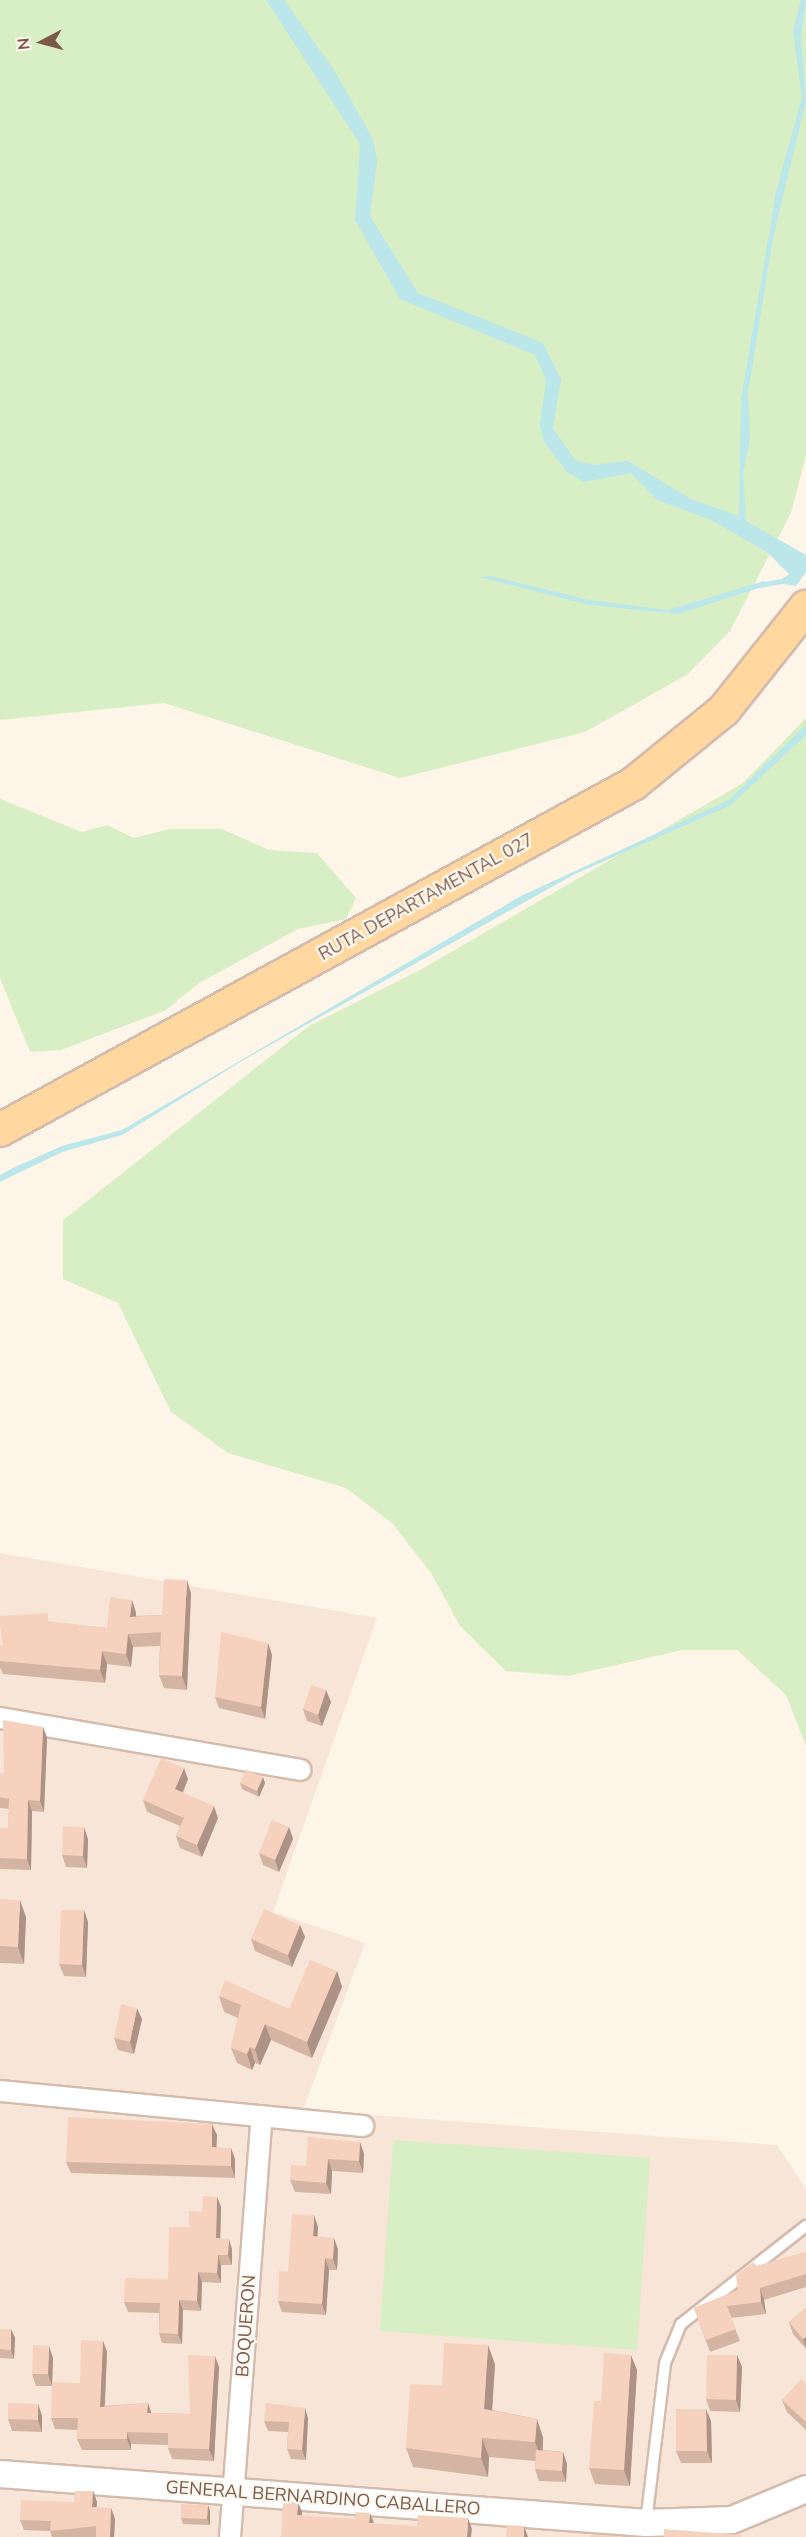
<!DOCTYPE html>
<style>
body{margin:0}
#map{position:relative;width:806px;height:2537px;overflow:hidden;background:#fef5e9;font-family:"Nunito Sans",sans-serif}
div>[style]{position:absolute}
.residential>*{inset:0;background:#f7e6d7}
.green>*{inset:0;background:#d8eec5}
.water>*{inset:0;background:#bbe6ea}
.stream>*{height:5px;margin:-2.5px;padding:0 2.5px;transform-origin:2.5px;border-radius:2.5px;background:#bbe6ea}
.roads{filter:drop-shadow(2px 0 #d3bbad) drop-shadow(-2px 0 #d3bbad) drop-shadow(0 2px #d3bbad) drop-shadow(0 -2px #d3bbad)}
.service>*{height:10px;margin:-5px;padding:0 5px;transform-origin:5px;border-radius:5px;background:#fff}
.minor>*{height:20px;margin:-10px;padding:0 10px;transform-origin:10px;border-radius:10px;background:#fff}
.tertiary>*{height:26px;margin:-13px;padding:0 13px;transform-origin:13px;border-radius:13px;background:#fff}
.primary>*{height:32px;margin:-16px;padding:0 16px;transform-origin:16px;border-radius:16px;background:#ffd79f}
.wall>*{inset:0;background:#d4b5a3}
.shaded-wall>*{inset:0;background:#ac9385}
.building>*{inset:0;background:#f6d2be}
span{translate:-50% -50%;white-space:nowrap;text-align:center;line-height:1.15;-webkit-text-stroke:4.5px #fff9f1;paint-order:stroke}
.street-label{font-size:18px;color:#7c5949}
.north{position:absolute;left:12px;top:12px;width:60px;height:60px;-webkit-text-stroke:4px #fff9f1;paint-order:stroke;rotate:264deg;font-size:16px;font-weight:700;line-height:24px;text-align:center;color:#7c5949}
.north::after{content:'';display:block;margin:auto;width:21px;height:27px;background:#7c5949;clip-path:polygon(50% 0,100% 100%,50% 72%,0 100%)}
</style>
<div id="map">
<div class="residential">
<i style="clip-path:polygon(0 1553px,377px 1618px,273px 1912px,365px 1943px,303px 2110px,777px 2145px,806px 2189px,806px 2537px,0 2537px)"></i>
</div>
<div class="green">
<i style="clip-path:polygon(0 0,806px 0,806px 455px,791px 513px,730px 631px,688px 674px,585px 732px,400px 778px,164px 703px,0 720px)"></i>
<i style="clip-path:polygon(806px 718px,806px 1746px,786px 1695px,737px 1650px,682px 1650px,568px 1676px,506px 1671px,460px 1626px,431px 1573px,393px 1524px,346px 1488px,228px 1453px,171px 1412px,118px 1303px,63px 1279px,63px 1220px,309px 1026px,420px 970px,743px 783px)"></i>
<i style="clip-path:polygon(0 799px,82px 832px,107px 825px,134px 838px,170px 829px,222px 829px,269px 850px,317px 853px,356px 898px,346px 919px,298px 929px,199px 983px,166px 1010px,61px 1050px,30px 1052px,0 978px)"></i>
<i style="clip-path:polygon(393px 2140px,650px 2158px,637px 2350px,380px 2331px)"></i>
</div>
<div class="water">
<i style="clip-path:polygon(266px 0,284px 0,334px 70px,373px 139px,377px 161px,370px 216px,418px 293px,543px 343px,561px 379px,553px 428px,575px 460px,593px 465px,628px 461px,691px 499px,739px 516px,741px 400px,776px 192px,802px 97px,793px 31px,801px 0,806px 0,801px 35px,806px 101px,773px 238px,748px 393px,750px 440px,743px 473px,746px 521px,806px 555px,806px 572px,796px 586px,776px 583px,789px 574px,767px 552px,711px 520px,657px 500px,631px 473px,584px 482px,567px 472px,544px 442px,540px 424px,546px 380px,535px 355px,400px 299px,355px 220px,360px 144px)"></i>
<i style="clip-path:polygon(491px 576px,589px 600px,668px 610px,764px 581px,765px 586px,678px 614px,590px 605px,480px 577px)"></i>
<i style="clip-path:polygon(806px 725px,806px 735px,731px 805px,573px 875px,247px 1058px,122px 1135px,62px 1152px,0 1182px,0 1175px,15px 1167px,62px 1146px,122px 1130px,521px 896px,729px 800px)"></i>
</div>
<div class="stream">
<i style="left:759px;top:585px;width:23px;rotate:-10deg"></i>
</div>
<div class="roads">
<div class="service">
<i style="left:646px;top:2523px;width:161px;rotate:-83.2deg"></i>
<i style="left:665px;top:2363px;width:42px;rotate:-67.7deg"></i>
<i style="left:681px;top:2324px;width:159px;rotate:-38.1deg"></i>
</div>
<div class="minor">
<i style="left:0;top:1718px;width:305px;rotate:9.8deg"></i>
<i style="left:0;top:2091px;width:365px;rotate:5.5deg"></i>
<i style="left:230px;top:2537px;width:422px;rotate:-85.7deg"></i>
</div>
<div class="tertiary">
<i style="left:0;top:2474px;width:648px;rotate:4.34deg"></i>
<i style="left:646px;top:2523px;width:86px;rotate:-2deg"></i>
<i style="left:732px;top:2520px;width:80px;rotate:-22.7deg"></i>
</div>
<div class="primary">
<i style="left:0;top:1130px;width:721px;rotate:-28.66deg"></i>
<i style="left:633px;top:784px;width:117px;rotate:-39.1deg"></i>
<i style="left:724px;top:710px;width:132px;rotate:-51.5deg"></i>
</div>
</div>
<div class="wall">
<i style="clip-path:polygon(191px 1593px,187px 1690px,164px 1688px,159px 1675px,160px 1646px,133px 1647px,131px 1667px,107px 1664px,105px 1683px,3px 1674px,0 1667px,0 1645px,3px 1645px,51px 1622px,107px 1628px,132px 1600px,136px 1613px,136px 1616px,162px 1615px)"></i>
<i style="clip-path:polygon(268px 1643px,272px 1655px,265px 1719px,219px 1708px,215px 1697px)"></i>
<i style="clip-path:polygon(331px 1702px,322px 1726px,307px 1721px,303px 1709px)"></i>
<i style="clip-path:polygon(43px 1727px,47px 1738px,44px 1812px,32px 1811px,31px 1870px,0 1869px,0 1828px,8px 1828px,9px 1809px,0 1808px,0 1773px,4px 1773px)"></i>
<i style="clip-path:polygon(263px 1777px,265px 1783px,259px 1797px,242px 1789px,240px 1783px)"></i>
<i style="clip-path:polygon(188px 1779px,183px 1793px,218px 1818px,202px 1857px,180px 1848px,176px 1836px,180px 1826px,147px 1812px,143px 1800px)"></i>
<i style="clip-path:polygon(289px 1827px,293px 1839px,279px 1872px,263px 1865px,259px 1853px)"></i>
<i style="clip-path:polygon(88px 1839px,87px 1868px,66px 1867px,62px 1855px)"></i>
<i style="clip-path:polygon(0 1899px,26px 1917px,24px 1964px,0 1963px)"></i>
<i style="clip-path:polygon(84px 1910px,88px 1922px,86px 1977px,64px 1976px,59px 1964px)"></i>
<i style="clip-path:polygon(300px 1925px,305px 1937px,292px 1967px,255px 1951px,251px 1939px)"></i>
<i style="clip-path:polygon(337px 1971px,342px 1987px,312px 2058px,271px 2040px,260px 2065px,255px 2063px,252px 2070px,237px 2063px,231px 2048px,238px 2018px,224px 2012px,219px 1996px,289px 2009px)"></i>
<i style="clip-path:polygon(142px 2019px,134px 2054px,118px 2050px,114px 2038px)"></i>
<i style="clip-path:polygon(217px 2135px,216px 2147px,235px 2159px,235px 2178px,71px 2173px,66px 2162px)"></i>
<i style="clip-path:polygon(360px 2142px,364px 2154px,363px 2173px,332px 2171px,331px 2194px,295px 2192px,290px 2180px,306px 2166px)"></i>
<i style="clip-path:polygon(217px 2197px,221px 2207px,220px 2238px,232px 2249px,232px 2265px,221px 2265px,221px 2283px,202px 2282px,201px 2311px,183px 2310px,182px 2344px,162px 2343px,159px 2333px,159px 2313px,128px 2312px,124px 2302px,168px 2279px,202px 2212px)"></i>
<i style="clip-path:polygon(318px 2227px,317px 2237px,338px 2249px,337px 2270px,329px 2270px,326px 2315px,282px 2312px,278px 2301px,288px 2272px)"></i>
<i style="clip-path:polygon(806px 2252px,806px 2287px,764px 2300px,766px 2314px,731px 2318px,740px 2341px,710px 2352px,694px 2308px,738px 2290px,757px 2266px)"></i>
<i style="clip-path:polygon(806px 2308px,806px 2349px,793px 2334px,789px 2322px)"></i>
<i style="clip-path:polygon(0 2329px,11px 2329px,15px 2338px,14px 2359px,0 2358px)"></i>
<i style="clip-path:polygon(103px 2341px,107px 2352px,105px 2406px,148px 2403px,151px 2413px,190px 2414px,219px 2367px,214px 2461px,172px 2459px,168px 2448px,168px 2445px,131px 2444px,131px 2450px,82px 2450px,77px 2439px,78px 2430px,55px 2429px,51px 2418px,80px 2383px)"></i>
<i style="clip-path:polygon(737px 2355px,742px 2367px,740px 2412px,710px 2411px,706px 2399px)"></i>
<i style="clip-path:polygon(53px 2358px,52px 2386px,36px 2386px,32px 2374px)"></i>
<i style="clip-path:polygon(495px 2364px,492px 2410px,537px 2419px,543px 2438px,543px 2450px,563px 2452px,567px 2464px,566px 2482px,539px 2481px,535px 2469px,535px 2461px,489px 2457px,488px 2477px,413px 2467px,406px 2448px,442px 2386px)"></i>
<i style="clip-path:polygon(637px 2370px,630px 2486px,595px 2484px,589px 2468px,601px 2401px)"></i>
<i style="clip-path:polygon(806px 2383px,806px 2430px,787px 2412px,782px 2400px)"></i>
<i style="clip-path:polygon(38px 2404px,42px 2416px,42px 2432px,12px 2431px,8px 2419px)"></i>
<i style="clip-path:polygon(308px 2418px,306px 2460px,291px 2459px,287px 2449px,288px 2432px,268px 2431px,264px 2421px)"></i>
<i style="clip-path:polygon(711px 2421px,712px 2463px,681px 2463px,676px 2451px)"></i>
<i style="clip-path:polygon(93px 2491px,97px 2502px,96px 2508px,111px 2508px,115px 2519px,114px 2537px,52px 2537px,50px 2531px,24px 2530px,20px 2520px,74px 2502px)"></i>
<i style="clip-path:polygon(208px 2505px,210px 2511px,210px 2525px,183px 2524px,181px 2518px)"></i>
</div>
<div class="shaded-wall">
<i style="clip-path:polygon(187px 1580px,191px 1593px,187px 1690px,182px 1676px)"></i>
<i style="clip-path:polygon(132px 1600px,136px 1613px,135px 1630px,130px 1617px)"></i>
<i style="clip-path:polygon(128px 1634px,133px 1647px,131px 1667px,126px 1654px)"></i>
<i style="clip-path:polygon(268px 1643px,272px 1655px,265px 1719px,261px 1707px)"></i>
<i style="clip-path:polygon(102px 1651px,107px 1664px,105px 1683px,100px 1670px)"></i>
<i style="clip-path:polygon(326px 1690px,331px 1702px,322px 1726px,318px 1715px)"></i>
<i style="clip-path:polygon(43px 1727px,47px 1738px,44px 1812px,40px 1801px)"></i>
<i style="clip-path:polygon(184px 1768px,188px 1779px,179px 1801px,175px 1789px)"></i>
<i style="clip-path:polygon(263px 1777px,265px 1783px,259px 1797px,257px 1791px)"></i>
<i style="clip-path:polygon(28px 1800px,32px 1811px,31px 1870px,27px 1859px)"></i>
<i style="clip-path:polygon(214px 1806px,218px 1818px,202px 1857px,197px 1845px)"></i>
<i style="clip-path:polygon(84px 1827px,88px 1839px,87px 1868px,83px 1856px)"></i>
<i style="clip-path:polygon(289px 1827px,293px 1839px,279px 1872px,275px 1860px)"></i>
<i style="clip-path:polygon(20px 1900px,26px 1917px,24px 1964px,18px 1947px)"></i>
<i style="clip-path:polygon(84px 1910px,88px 1922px,86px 1977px,82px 1965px)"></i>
<i style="clip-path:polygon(300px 1925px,305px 1937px,292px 1967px,288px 1955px)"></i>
<i style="clip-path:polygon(337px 1971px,342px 1987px,312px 2058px,307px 2042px)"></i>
<i style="clip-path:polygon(137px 2008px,142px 2019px,134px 2054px,130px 2042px)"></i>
<i style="clip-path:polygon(265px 2024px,271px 2040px,260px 2065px,255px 2049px)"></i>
<i style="clip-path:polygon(250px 2047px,255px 2063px,252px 2070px,247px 2054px)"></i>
<i style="clip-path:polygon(212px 2124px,217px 2135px,216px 2159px,212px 2147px)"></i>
<i style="clip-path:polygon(360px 2142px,364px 2154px,363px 2173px,359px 2161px)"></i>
<i style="clip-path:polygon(231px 2148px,235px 2159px,235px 2178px,231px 2166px)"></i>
<i style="clip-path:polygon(328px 2159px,332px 2171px,331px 2194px,326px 2183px)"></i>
<i style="clip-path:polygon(217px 2197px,221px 2207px,220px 2248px,216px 2238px)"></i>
<i style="clip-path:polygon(314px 2215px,318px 2227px,317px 2248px,313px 2236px)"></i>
<i style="clip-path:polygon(334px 2238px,338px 2249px,337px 2270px,333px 2259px)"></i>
<i style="clip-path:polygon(229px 2239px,232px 2249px,232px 2265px,228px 2255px)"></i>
<i style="clip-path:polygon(218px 2255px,221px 2265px,221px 2283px,217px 2273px)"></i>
<i style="clip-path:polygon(325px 2258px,329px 2270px,326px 2315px,322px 2304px)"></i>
<i style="clip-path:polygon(198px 2272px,202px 2282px,201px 2311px,197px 2301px)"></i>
<i style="clip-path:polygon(760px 2288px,764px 2300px,766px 2314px,761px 2302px)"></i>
<i style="clip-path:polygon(179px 2300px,183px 2310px,182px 2344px,178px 2334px)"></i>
<i style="clip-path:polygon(11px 2329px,15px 2338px,14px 2359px,11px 2350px)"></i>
<i style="clip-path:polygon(806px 2337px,806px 2347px,803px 2339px)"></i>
<i style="clip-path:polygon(103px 2341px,107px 2352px,104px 2418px,100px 2407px)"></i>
<i style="clip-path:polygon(488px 2345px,495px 2364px,491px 2428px,484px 2409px)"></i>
<i style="clip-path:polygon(49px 2346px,53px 2358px,52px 2386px,48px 2374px)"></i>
<i style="clip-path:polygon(631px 2355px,637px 2370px,630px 2486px,624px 2470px)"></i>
<i style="clip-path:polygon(737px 2355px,742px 2367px,740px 2412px,736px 2400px)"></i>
<i style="clip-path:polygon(215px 2356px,219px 2367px,214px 2461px,209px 2449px)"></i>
<i style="clip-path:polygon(148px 2403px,152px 2415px,147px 2413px)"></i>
<i style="clip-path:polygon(38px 2404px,42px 2416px,42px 2432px,38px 2420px)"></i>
<i style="clip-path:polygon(305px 2408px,308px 2418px,306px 2460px,302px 2450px)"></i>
<i style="clip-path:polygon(706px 2409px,711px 2421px,712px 2463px,707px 2451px)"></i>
<i style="clip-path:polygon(537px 2419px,543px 2438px,542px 2461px,535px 2442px)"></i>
<i style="clip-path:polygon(127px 2432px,131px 2444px,131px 2450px,127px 2439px)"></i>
<i style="clip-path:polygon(482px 2438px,489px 2457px,488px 2477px,481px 2458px)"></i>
<i style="clip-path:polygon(563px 2452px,567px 2464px,566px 2482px,562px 2471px)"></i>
<i style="clip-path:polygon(93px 2491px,97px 2502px,96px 2518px,92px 2507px)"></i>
<i style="clip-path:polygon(298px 2502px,302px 2512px,301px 2525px,297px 2515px)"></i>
<i style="clip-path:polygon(208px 2505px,210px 2511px,210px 2525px,207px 2519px)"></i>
<i style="clip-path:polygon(111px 2508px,115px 2519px,114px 2537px,110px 2537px)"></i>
<i style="clip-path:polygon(370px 2513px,374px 2523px,369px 2523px)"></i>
<i style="clip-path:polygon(468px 2518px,472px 2529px,471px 2537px,467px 2537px)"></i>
<i style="clip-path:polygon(524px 2526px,528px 2537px,524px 2537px)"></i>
</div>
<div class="building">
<i style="clip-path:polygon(164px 1579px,187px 1580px,182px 1676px,159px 1675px,161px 1632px,128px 1634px,126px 1654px,102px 1651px,100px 1670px,0 1661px,0 1645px,3px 1645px,0 1626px,0 1616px,48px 1613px,48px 1621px,107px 1628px,110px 1597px,132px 1600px,130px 1617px,162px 1615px)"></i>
<i style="clip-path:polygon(221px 1632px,268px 1643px,261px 1707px,215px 1697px)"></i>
<i style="clip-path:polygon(311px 1685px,326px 1690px,318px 1715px,303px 1709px)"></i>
<i style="clip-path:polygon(3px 1720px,43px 1727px,40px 1801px,28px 1800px,27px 1859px,0 1858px,0 1828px,8px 1828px,9px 1799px,0 1797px,0 1773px,4px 1773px)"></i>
<i style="clip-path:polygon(161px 1758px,184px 1768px,175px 1789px,214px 1806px,197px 1845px,176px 1836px,184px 1818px,143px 1800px)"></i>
<i style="clip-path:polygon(246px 1770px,263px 1777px,257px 1791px,240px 1783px)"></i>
<i style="clip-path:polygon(272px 1820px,289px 1827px,275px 1860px,259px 1853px)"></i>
<i style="clip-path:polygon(63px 1826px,84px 1827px,83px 1856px,62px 1855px)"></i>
<i style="clip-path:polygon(0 1899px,20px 1900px,18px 1947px,0 1946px)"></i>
<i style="clip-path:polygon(264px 1909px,300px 1925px,288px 1955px,251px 1939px)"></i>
<i style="clip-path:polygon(61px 1910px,84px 1910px,82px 1965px,59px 1964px)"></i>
<i style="clip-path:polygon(310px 1960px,337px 1971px,307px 2042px,265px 2024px,255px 2049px,250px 2047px,247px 2054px,231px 2048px,241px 2005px,219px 1996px,225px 1980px,289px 2009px)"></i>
<i style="clip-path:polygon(121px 2004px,137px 2008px,130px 2042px,114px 2038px)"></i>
<i style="clip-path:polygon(68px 2117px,212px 2124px,212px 2147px,231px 2148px,231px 2166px,66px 2162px)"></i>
<i style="clip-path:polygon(308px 2137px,360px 2142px,359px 2161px,328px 2159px,326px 2183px,290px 2180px,291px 2165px,306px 2166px)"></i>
<i style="clip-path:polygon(203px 2196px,217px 2197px,216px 2238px,229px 2239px,228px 2255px,218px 2255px,217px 2273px,198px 2272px,197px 2301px,179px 2300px,178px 2334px,159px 2333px,160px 2303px,124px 2302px,125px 2278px,168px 2279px,169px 2227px,189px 2227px,189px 2211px,202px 2212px)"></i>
<i style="clip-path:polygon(292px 2214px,314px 2215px,313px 2236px,334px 2238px,333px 2259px,325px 2258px,322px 2304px,278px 2301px,279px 2271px,288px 2272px)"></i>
<i style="clip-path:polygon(806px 2252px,806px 2274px,760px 2288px,761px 2302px,727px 2306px,736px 2329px,706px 2340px,694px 2308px,738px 2290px,736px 2275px,753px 2262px,757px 2266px)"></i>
<i style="clip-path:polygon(806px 2308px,806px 2337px,803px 2339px,789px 2322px)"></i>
<i style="clip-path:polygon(0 2329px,11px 2329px,11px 2350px,0 2349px)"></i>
<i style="clip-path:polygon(81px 2340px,103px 2341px,100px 2407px,148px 2403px,147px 2413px,190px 2414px,188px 2355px,215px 2356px,209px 2449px,168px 2448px,168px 2433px,127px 2432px,127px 2439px,77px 2439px,78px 2418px,51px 2418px,52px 2382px,80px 2383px)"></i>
<i style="clip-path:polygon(444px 2343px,488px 2345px,484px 2409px,537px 2419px,535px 2442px,482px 2438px,481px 2458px,406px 2448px,410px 2384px,442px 2386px)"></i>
<i style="clip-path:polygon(33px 2345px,49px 2346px,48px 2374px,32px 2374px)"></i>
<i style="clip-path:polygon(604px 2353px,631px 2355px,624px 2470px,589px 2468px,594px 2401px,601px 2401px)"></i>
<i style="clip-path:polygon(707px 2355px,737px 2355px,736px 2400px,706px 2399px)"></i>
<i style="clip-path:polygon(801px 2379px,806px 2383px,806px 2422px,782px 2400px)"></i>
<i style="clip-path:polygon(8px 2403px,38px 2404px,38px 2420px,8px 2419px)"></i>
<i style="clip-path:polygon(266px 2403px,305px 2408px,302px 2450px,287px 2449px,289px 2422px,264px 2421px)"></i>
<i style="clip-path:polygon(676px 2409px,706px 2409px,707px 2451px,676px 2451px)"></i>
<i style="clip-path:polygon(536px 2450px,563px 2452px,562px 2471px,535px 2469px)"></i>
<i style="clip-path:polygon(75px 2491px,93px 2491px,92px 2507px,111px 2508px,110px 2537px,96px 2537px,96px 2526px,50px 2531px,51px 2521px,20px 2520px,21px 2500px,74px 2502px)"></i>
<i style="clip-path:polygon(283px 2501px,298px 2502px,297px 2515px,355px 2519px,356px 2512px,370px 2513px,369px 2523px,417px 2526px,418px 2515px,468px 2518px,467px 2537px,281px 2537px)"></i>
<i style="clip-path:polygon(181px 2504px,208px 2505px,207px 2519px,181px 2518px)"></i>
<i style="clip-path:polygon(507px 2525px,524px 2526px,524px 2537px,506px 2537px)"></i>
<i style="clip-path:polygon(664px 2529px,742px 2535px,741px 2537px,664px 2537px)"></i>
<i style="clip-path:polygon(591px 2535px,621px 2536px,621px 2537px,590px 2537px)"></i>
</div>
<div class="street-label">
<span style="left:426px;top:897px;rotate:-29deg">RUTA DEPARTAMENTAL 027</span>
<span style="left:246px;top:2326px;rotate:-86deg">BOQUERON</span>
<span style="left:323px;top:2498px;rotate:4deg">GENERAL BERNARDINO CABALLERO</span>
</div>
<div class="north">N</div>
</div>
